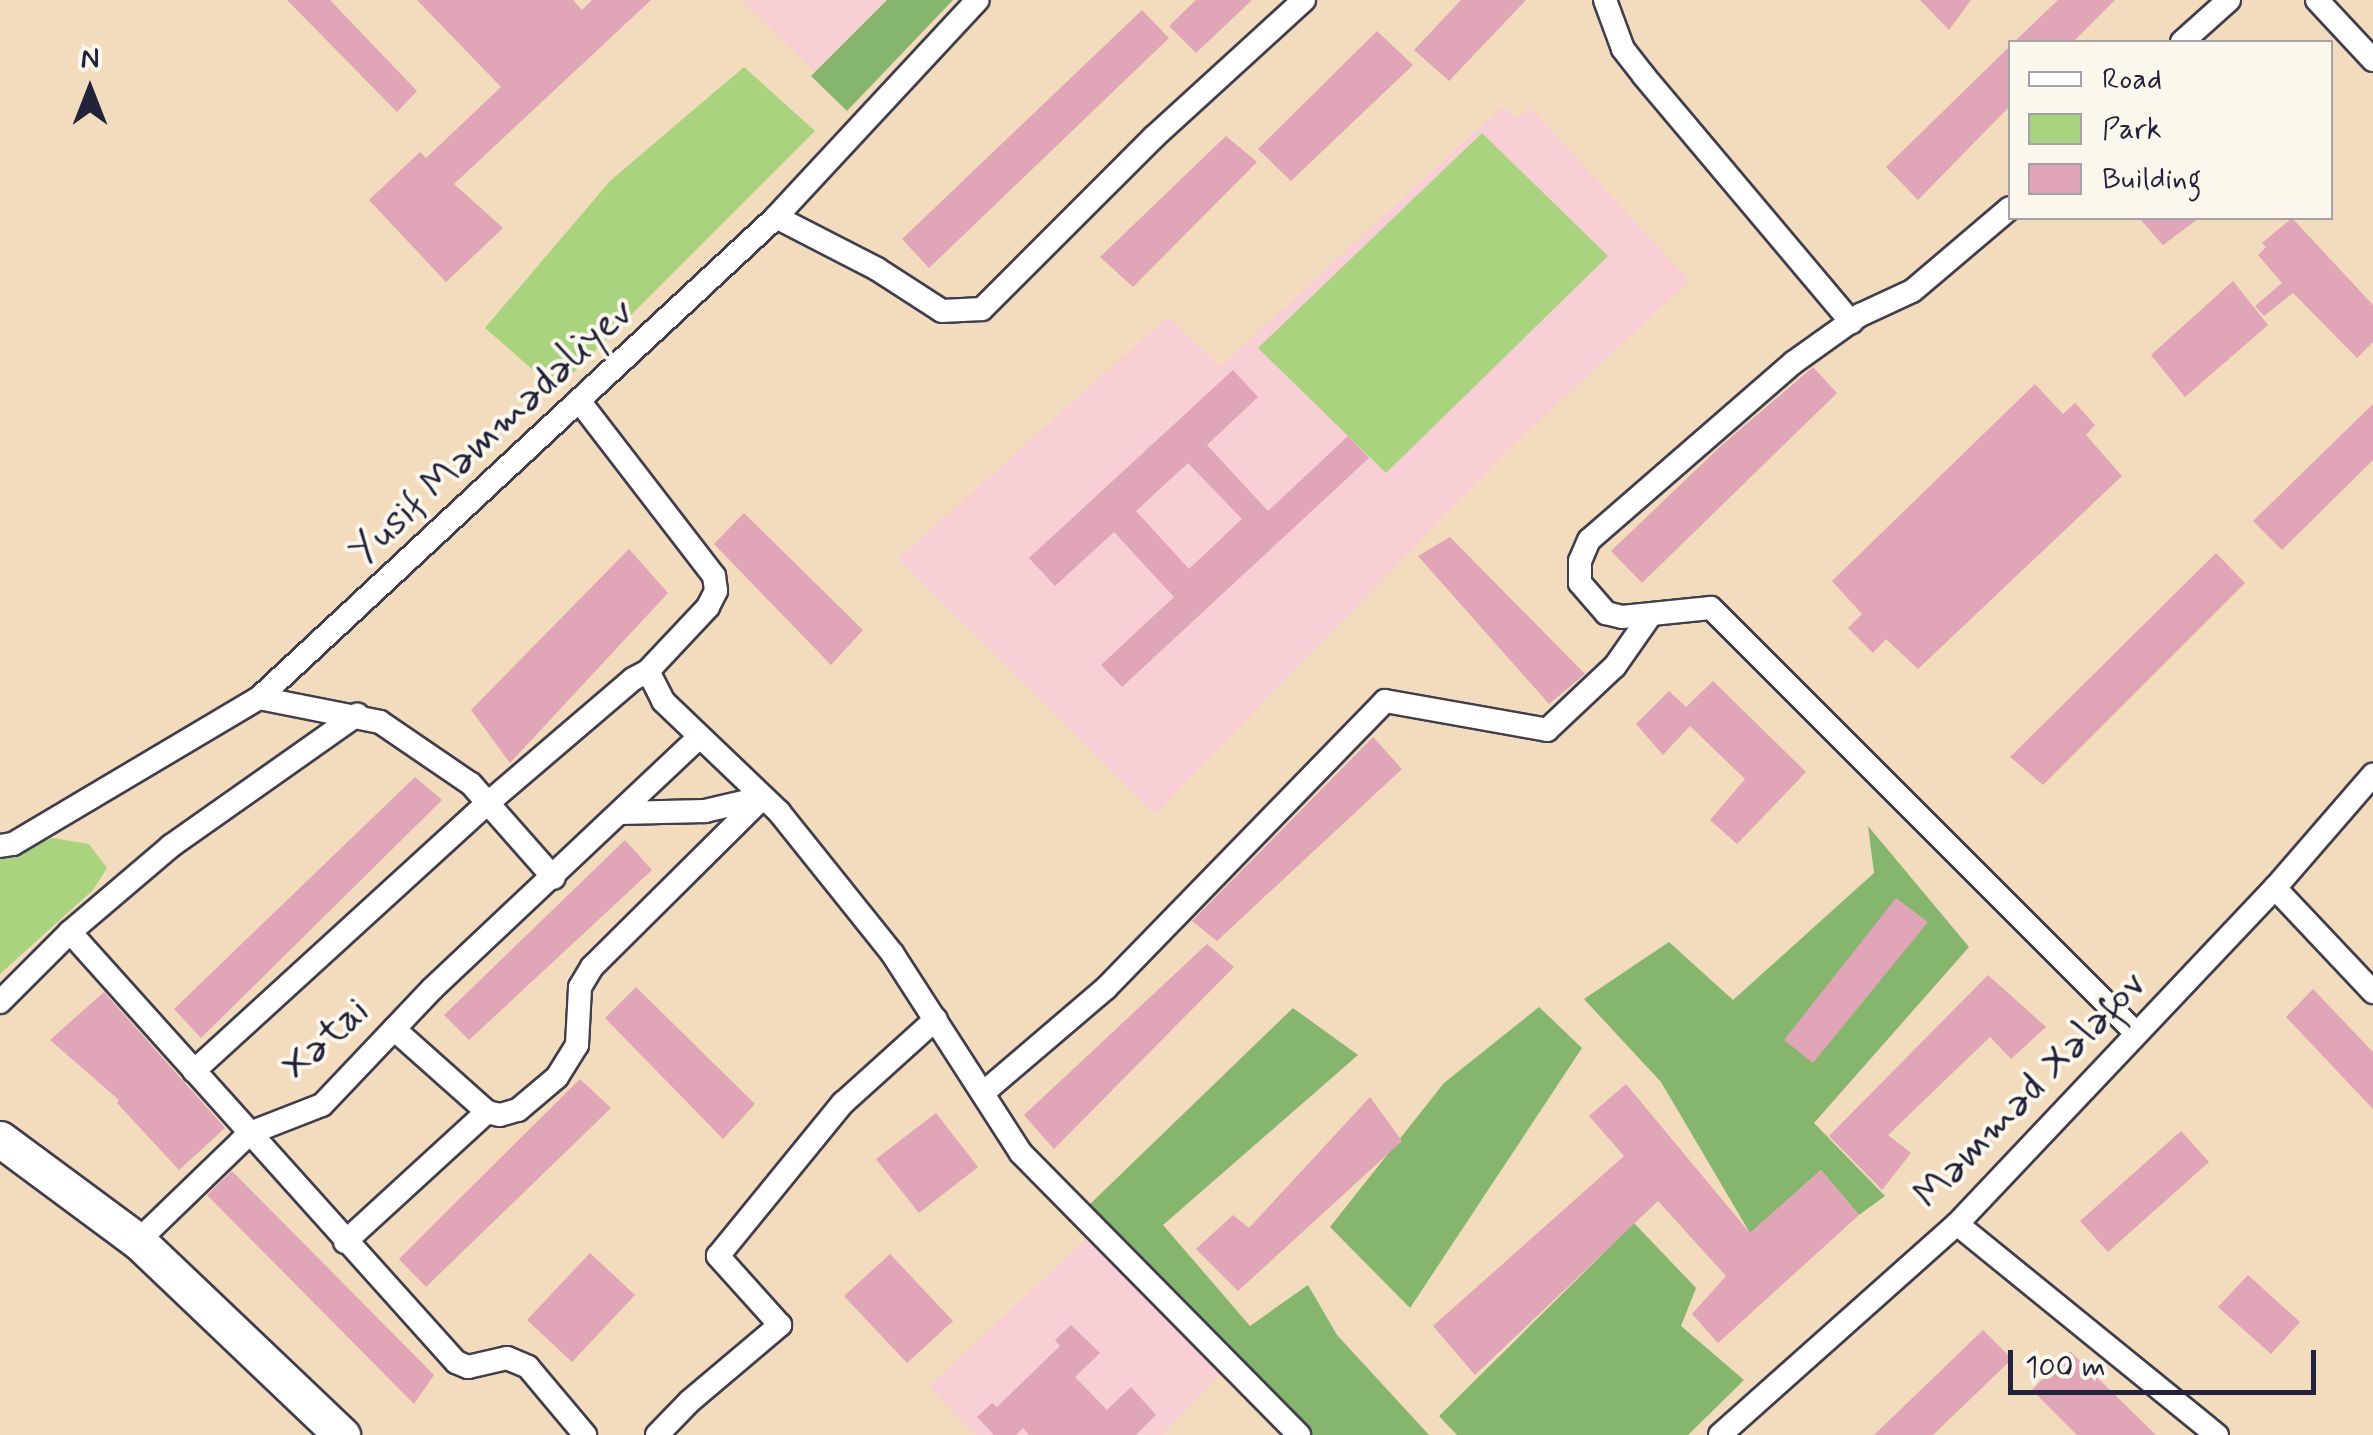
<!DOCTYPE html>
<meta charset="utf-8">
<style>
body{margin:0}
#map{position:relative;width:2373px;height:1435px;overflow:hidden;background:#f3dbbd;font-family:Mynerve,sans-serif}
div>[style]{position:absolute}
.built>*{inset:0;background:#f7cfd4}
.green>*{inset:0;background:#a9d37e}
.forest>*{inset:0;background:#86b56d}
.building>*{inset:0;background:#e0a5b7}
.roads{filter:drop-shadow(2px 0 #413e4e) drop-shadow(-2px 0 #413e4e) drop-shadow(0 2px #413e4e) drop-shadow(0 -2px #413e4e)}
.minor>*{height:22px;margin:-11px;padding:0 11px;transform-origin:11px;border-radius:11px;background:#fff}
.primary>*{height:35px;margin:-17.5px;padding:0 17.5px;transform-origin:17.5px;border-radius:17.5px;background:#fff}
span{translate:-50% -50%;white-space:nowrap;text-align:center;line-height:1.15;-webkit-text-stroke:8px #fbf7ec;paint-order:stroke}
.street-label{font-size:40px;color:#22223b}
.legend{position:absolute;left:2008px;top:40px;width:325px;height:180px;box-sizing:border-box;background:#fbf7ec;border:2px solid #a4a2a5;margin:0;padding:12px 18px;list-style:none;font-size:30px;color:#22223b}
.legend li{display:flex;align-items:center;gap:20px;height:50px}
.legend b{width:50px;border:2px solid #a4a2a5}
.north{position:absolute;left:40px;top:40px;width:100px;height:100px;-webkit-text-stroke:8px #fbf7ec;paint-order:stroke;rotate:0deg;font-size:28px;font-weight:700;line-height:40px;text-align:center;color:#22223b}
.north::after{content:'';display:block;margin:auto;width:35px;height:45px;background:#22223b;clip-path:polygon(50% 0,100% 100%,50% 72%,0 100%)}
.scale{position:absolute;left:2008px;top:1350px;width:308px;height:45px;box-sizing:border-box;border:5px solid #22223b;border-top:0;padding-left:12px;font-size:30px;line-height:35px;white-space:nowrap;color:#22223b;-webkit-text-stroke:8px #fbf7ec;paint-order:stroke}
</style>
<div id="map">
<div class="built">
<i style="clip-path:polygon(742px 0,887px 0,815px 72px)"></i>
<i style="clip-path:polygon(1503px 106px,1516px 118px,1531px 108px,1689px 281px,1505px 453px,1155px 814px,898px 559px,1167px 317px,1221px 366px)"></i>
<i style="clip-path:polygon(1086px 1239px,1223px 1371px,1162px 1435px,976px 1435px,929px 1386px)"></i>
</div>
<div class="green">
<i style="clip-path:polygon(744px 67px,815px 131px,556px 390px,485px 328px,610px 181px)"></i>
<i style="clip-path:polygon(1482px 133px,1608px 256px,1386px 473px,1258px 348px)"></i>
<i style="clip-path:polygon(53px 838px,89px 844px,107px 868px,93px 890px,0 974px,0 855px)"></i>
</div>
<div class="forest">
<i style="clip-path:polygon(887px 0,953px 0,847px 111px,811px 76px)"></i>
<i style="clip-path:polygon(1868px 826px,1969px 947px,1814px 1123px,1885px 1196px,1859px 1215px,1821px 1170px,1750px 1233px,1661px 1082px,1584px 999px,1669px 942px,1733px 1000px,1874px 873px)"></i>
<i style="clip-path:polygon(1539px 1007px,1582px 1048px,1410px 1308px,1330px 1227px,1444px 1083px)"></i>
<i style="clip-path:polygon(1293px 1008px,1358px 1055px,1163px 1225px,1250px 1326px,1308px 1285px,1337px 1335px,1429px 1435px,1311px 1435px,1088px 1206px)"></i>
<i style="clip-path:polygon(1634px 1223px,1696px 1288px,1681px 1326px,1744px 1380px,1688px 1435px,1457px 1435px,1439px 1416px)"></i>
</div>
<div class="building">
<i style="clip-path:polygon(287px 0,330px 0,417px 91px,397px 112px)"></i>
<i style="clip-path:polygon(417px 0,573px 0,582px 10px,592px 0,651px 0,454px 184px,503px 228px,446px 282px,369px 200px,420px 152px,426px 158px,501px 87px)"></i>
<i style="clip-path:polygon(1196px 0,1252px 0,1196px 53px,1169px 26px)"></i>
<i style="clip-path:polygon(1461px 0,1526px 0,1449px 81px,1414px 50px)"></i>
<i style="clip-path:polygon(1920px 0,1971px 0,1949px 30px)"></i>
<i style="clip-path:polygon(2058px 0,2115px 0,2073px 42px,2014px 42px)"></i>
<i style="clip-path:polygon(1142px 10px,1169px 38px,929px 268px,902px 239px)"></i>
<i style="clip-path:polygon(1377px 31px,1413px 65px,1291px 181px,1258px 149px)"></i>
<i style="clip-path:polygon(2010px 46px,2010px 106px,1918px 200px,1886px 167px)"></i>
<i style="clip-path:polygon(1226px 136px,1257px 162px,1133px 287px,1100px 257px)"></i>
<i style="clip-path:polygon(2139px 218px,2199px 218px,2163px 245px)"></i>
<i style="clip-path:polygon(2292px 218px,2373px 305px,2373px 342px,2357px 358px,2293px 293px,2264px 316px,2255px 306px,2282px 283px,2258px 255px,2266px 247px,2262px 243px)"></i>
<i style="clip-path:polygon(2233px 281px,2268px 325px,2185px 397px,2151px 355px)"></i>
<i style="clip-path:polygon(1813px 367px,1837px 393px,1642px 583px,1611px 551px,1722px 445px)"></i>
<i style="clip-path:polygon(evenodd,1233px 370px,1258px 397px,1207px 445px,1268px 511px,1348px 436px,1369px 458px,1122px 687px,1101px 665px,1174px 597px,1114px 532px,1055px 586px,1029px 558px,1233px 370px,1188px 463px,1242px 519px,1189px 569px,1136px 511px,1188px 463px)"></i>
<i style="clip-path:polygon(2035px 384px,2063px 414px,2075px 403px,2095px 425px,2086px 435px,2122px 476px,1918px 669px,1886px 639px,1873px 653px,1848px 628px,1862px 614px,1832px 581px)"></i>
<i style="clip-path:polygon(2373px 404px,2373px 460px,2282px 550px,2253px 521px)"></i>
<i style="clip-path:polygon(744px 513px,863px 630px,831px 665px,714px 544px)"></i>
<i style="clip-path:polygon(1450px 537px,1585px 674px,1549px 704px,1418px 556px)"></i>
<i style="clip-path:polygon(629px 549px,668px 593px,510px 763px,471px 710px)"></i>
<i style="clip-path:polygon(2216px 553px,2245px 583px,2043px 785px,2010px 757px)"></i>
<i style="clip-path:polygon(1713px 681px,1806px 772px,1737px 844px,1710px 820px,1745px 779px,1690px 726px,1663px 755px,1636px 724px,1669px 691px,1686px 707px)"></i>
<i style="clip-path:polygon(1373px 737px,1402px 769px,1217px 941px,1192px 921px)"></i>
<i style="clip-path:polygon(415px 777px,442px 800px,201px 1038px,174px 1009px)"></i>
<i style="clip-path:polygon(625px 840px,652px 870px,469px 1040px,444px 1015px)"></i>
<i style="clip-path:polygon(1896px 898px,1928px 922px,1813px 1063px,1784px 1040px)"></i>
<i style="clip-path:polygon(1207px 944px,1234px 967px,1054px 1149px,1024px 1115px)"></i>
<i style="clip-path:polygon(1988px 975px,2046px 1027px,2011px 1059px,1990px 1037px,1888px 1135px,1911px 1153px,1882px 1190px,1829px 1136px)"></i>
<i style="clip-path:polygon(636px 987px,755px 1104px,723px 1139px,605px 1018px)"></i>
<i style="clip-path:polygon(2313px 989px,2373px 1052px,2373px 1109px,2286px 1017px)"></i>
<i style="clip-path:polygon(104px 992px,225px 1128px,179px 1170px,117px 1103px,119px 1100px,50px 1040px)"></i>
<i style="clip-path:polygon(580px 1079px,611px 1108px,426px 1287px,399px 1259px)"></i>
<i style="clip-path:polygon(1626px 1084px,1750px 1233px,1821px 1170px,1859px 1215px,1718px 1343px,1692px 1314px,1726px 1276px,1658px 1201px,1475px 1375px,1433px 1326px,1624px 1156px,1589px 1116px)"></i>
<i style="clip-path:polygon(1370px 1097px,1402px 1141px,1238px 1291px,1196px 1249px,1233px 1215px,1249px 1228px)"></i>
<i style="clip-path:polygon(936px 1113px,978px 1167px,919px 1213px,876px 1159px)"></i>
<i style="clip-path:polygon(2181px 1131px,2209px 1162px,2108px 1252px,2080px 1221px)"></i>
<i style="clip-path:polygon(232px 1171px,434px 1375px,414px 1404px,207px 1195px)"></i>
<i style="clip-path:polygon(590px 1253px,635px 1295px,572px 1362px,527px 1320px)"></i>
<i style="clip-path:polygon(890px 1254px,953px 1321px,907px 1363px,844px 1296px)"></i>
<i style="clip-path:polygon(2248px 1275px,2300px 1322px,2271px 1354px,2218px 1307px)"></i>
<i style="clip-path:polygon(1071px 1325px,1100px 1353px,1075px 1377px,1107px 1410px,1131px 1387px,1156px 1415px,1136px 1435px,1029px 1435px,1023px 1428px,1016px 1435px,994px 1435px,977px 1417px,992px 1403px,997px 1407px,1060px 1346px,1055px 1340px)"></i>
<i style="clip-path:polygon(1983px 1330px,2012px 1359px,1933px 1435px,1874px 1435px)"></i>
<i style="clip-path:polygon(2070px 1351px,2156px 1435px,2077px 1435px,2032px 1390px)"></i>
</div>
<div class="roads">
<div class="minor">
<i style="left:1605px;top:0;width:52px;rotate:69.8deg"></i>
<i style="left:1623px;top:49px;width:34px;rotate:52deg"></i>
<i style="left:1644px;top:76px;width:322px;rotate:49.9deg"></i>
<i style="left:2317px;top:0;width:82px;rotate:47deg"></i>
<i style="left:2182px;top:42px;width:63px;rotate:-41.8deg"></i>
<i style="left:2010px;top:208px;width:128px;rotate:139.7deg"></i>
<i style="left:1912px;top:291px;width:57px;rotate:155.2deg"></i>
<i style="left:1860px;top:315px;width:81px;rotate:144.5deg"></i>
<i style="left:1794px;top:362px;width:271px;rotate:139deg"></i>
<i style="left:1589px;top:540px;width:23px;rotate:113deg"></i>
<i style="left:1580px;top:561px;width:22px;rotate:90deg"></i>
<i style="left:1580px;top:583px;width:40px;rotate:49deg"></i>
<i style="left:1606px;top:613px;width:16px;rotate:14deg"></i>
<i style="left:1622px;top:617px;width:89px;rotate:-5.8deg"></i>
<i style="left:1711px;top:608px;width:601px;rotate:45deg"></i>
<i style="left:776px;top:217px;width:114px;rotate:27.2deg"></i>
<i style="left:877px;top:269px;width:77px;rotate:32.9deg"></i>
<i style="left:942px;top:311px;width:40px;rotate:-2.9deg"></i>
<i style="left:982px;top:309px;width:243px;rotate:-45deg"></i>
<i style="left:1154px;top:137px;width:203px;rotate:-42.4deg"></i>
<i style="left:580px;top:402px;width:220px;rotate:52.4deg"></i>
<i style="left:714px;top:576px;width:15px;rotate:82deg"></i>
<i style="left:716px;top:591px;width:18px;rotate:117deg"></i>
<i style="left:708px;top:607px;width:88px;rotate:133.2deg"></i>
<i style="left:648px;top:671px;width:34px;rotate:63deg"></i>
<i style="left:663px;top:701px;width:161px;rotate:43.7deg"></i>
<i style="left:779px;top:812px;width:181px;rotate:51.3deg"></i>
<i style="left:892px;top:953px;width:238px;rotate:57.2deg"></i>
<i style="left:1021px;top:1153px;width:396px;rotate:45.4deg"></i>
<i style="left:259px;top:698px;width:123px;rotate:11.2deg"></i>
<i style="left:380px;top:722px;width:110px;rotate:34.3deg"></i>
<i style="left:471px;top:784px;width:125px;rotate:48.6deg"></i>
<i style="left:620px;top:813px;width:85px;rotate:-1.3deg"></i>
<i style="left:705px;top:811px;width:57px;rotate:-13.3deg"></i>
<i style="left:0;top:846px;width:13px;rotate:-9deg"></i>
<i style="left:13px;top:844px;width:286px;rotate:-30.7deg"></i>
<i style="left:259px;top:698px;width:706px;rotate:-42.93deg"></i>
<i style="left:776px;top:217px;width:296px;rotate:-47.1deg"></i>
<i style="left:2275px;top:888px;width:143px;rotate:46.7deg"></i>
<i style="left:70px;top:932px;width:578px;rotate:48.09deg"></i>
<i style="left:456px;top:1362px;width:13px;rotate:23deg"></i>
<i style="left:468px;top:1367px;width:40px;rotate:-13deg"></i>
<i style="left:507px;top:1358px;width:23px;rotate:23deg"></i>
<i style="left:528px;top:1367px;width:89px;rotate:50deg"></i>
<i style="left:0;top:1002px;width:99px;rotate:-45deg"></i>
<i style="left:70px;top:932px;width:133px;rotate:-40.4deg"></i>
<i style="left:171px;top:846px;width:228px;rotate:-35.2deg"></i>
<i style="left:394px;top:1029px;width:125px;rotate:41.7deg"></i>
<i style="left:487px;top:1112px;width:13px;rotate:13deg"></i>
<i style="left:500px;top:1115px;width:19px;rotate:-16deg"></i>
<i style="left:518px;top:1110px;width:51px;rotate:-40.2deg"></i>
<i style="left:557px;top:1077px;width:38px;rotate:-58deg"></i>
<i style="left:577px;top:1045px;width:58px;rotate:-87deg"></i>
<i style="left:580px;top:987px;width:23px;rotate:-59deg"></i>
<i style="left:592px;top:967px;width:241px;rotate:-44.8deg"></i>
<i style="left:194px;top:1071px;width:398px;rotate:-42.4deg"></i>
<i style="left:488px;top:803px;width:191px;rotate:-40.5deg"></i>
<i style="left:633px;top:679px;width:17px;rotate:-28deg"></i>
<i style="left:983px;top:1093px;width:162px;rotate:-40.5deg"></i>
<i style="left:1106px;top:988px;width:400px;rotate:-45.8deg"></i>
<i style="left:1385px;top:701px;width:165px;rotate:10.1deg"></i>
<i style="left:1547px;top:730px;width:93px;rotate:-43.3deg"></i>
<i style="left:1615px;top:666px;width:61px;rotate:-55deg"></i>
<i style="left:1957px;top:1224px;width:335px;rotate:39.1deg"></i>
<i style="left:138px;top:1241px;width:156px;rotate:-44deg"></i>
<i style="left:250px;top:1133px;width:77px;rotate:-21.3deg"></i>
<i style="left:322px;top:1105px;width:160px;rotate:-46.5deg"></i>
<i style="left:432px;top:989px;width:364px;rotate:-43.3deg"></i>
<i style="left:345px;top:1242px;width:193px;rotate:-42.5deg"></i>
<i style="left:657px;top:1435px;width:47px;rotate:-45.9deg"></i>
<i style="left:690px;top:1401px;width:118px;rotate:-40.2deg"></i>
<i style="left:780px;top:1325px;width:93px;rotate:-131.9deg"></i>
<i style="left:718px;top:1256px;width:198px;rotate:-50.8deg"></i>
<i style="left:843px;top:1103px;width:125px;rotate:-42.1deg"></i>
<i style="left:1720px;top:1435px;width:317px;rotate:-41.7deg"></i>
<i style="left:1957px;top:1224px;width:463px;rotate:-46.6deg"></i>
<i style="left:2275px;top:888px;width:150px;rotate:-49.1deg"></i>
</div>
<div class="primary">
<i style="left:0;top:1139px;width:172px;rotate:36.5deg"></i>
<i style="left:138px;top:1241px;width:282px;rotate:43.6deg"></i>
</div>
</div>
<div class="street-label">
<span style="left:492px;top:432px;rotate:-43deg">Yusif Məmmədəliyev</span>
<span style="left:326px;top:1039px;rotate:-42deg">Xətai</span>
<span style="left:2030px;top:1090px;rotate:-46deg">Məmməd Xələfov</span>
</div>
<ul class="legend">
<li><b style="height:12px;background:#fff"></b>Road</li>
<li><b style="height:28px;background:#a9d37e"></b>Park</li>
<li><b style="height:28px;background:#e0a5b7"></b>Building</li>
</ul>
<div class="north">N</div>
<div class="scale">100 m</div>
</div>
